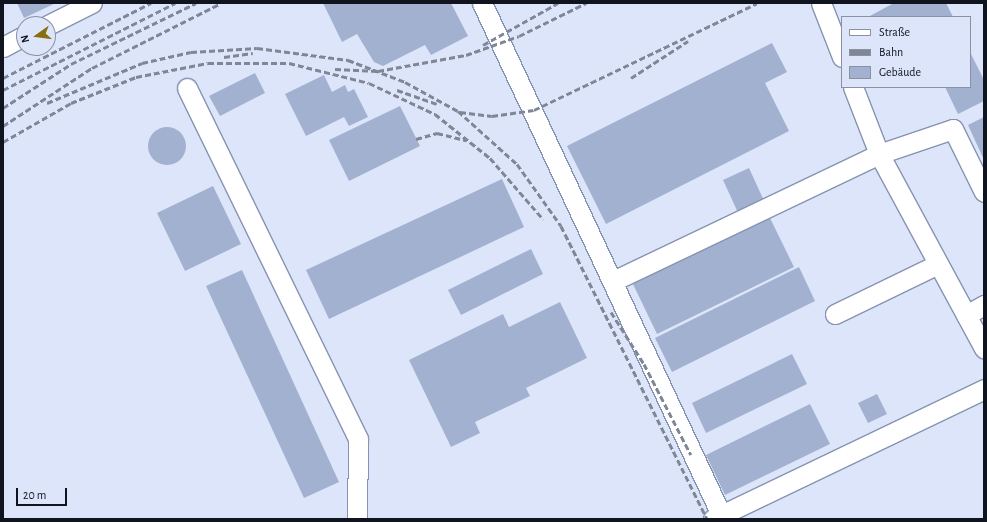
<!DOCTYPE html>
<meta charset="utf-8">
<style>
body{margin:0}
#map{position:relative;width:987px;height:522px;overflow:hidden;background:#dce5f9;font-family:"Alegreya Sans",sans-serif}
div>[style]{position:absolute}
.building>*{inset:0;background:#a3b1d1}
.round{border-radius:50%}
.roads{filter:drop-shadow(1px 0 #8693b2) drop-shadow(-1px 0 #8693b2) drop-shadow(0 1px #8693b2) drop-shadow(0 -1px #8693b2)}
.minor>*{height:19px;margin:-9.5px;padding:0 9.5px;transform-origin:9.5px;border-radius:9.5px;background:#fff}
.rail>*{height:3px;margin-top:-1.5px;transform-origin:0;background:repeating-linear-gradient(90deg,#7f8796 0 6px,transparent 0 9px)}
span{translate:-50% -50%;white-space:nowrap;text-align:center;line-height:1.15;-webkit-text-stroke:4px #dce5f9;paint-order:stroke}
.frame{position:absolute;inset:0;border:4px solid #0f141f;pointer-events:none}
.legend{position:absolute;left:841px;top:16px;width:130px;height:72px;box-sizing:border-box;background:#dce5f9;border:1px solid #8a91a2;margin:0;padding:5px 7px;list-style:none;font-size:12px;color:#0f141f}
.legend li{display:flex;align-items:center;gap:8px;height:20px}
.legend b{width:20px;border:1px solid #8a91a2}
.north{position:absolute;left:16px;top:16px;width:40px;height:40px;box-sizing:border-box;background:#dce5f9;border:1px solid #8a91a2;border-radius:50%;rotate:256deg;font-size:11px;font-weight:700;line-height:16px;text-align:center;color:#0f141f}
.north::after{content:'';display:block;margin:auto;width:14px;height:18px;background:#886f10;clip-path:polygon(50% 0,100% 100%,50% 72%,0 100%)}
.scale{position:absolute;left:16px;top:488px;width:51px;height:18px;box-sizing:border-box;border:2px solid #0f141f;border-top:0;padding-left:5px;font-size:12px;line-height:14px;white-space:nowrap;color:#0f141f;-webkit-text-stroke:3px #dce5f9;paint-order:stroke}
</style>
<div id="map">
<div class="building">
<i style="clip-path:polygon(17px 3px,56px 3px,24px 18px)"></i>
<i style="clip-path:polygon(323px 3px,451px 3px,468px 36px,431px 55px,425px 45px,383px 66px,374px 62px,357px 34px,342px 42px)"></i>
<i style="clip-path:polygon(894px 3px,946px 3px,953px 17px,868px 17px)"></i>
<i style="clip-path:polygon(772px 43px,787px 72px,765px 83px,789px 131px,606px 224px,567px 146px)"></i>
<i style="clip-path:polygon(970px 52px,984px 80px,984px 101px,958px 114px,945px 87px,970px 87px)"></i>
<i style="clip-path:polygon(255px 73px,265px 93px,220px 116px,209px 96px)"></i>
<i style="clip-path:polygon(324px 75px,332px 92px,345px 85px,348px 92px,354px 89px,368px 117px,349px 126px,344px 117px,306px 136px,285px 94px)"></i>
<i style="clip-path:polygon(400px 106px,420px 146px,349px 181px,329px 140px)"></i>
<i style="clip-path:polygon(984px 117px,984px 160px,968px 125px)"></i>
<i class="round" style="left:148px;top:127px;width:38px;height:38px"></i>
<i style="clip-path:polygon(749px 168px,766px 205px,740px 217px,723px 180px)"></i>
<i style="clip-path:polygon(502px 179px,524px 227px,329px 319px,306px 270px)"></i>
<i style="clip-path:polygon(213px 186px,241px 244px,185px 271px,157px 213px)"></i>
<i style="clip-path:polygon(769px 216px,794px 267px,657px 334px,632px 282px)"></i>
<i style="clip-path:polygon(531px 249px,543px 274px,461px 315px,448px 290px)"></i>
<i style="clip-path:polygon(799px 267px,815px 301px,672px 372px,655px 338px)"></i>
<i style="clip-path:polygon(242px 270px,339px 482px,304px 498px,206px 286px)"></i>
<i style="clip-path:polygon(560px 302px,587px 358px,526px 388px,530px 396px,475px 422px,480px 433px,451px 447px,409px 360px,503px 314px,509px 327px)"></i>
<i style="clip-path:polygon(792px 354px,807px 384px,706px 433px,692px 403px)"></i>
<i style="clip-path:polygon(877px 394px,887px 414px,868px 423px,858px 403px)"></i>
<i style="clip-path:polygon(810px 404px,830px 444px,725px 495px,706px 455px)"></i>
</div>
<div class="roads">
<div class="minor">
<i style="left:482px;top:3px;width:570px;rotate:64.96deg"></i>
<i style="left:821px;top:3px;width:58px;rotate:68.7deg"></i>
<i style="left:48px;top:25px;width:49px;rotate:-26.6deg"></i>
<i style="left:3px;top:47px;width:24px;rotate:-28deg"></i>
<i style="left:853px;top:87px;width:72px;rotate:68.8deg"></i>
<i style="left:879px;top:154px;width:221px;rotate:61.6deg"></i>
<i style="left:187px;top:88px;width:390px;rotate:64deg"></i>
<i style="left:358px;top:439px;width:80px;rotate:90.7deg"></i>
<i style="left:613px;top:281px;width:295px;rotate:-25.5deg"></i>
<i style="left:879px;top:154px;width:78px;rotate:-18.7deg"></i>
<i style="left:953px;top:129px;width:70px;rotate:63.8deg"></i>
<i style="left:835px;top:314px;width:114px;rotate:-25.9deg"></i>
<i style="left:966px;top:315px;width:21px;rotate:-29deg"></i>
<i style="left:713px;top:519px;width:301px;rotate:-25.6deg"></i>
</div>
</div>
<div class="rail">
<i style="left:483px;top:45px;width:86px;rotate:-29.2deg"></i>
<i style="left:224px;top:57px;width:29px;rotate:-8deg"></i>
<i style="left:335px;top:69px;width:43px;rotate:2.7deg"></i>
<i style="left:378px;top:71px;width:89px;rotate:-10.3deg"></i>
<i style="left:466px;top:55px;width:56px;rotate:-19.7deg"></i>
<i style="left:519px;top:36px;width:75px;rotate:-26.2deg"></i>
<i style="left:3px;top:78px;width:166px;rotate:-26.9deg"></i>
<i style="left:631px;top:78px;width:68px;rotate:-33deg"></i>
<i style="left:3px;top:90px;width:193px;rotate:-26.8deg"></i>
<i style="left:397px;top:90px;width:42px;rotate:19.3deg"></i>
<i style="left:47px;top:103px;width:103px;rotate:-22.8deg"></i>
<i style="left:142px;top:63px;width:50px;rotate:-12.7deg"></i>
<i style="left:191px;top:52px;width:66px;rotate:-3.5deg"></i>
<i style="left:257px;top:48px;width:92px;rotate:7.5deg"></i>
<i style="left:348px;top:60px;width:61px;rotate:21.1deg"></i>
<i style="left:405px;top:82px;width:60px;rotate:28.7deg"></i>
<i style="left:458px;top:111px;width:79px;rotate:41.9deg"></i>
<i style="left:517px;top:164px;width:76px;rotate:54.6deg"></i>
<i style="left:561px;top:226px;width:327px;rotate:63.5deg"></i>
<i style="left:3px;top:108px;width:81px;rotate:-32.9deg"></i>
<i style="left:71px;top:64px;width:139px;rotate:-26deg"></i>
<i style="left:460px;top:112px;width:32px;rotate:7deg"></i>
<i style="left:492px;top:116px;width:42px;rotate:-8.1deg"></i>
<i style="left:534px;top:110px;width:247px;rotate:-25.6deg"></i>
<i style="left:3px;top:126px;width:106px;rotate:-33.1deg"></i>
<i style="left:92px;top:68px;width:144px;rotate:-26.7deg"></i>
<i style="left:416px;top:139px;width:22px;rotate:-16deg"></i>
<i style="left:437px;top:133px;width:30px;rotate:14deg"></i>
<i style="left:3px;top:142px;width:78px;rotate:-29.8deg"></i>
<i style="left:71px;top:103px;width:70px;rotate:-21.8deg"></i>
<i style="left:136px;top:77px;width:73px;rotate:-11deg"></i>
<i style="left:208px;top:63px;width:81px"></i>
<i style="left:289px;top:63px;width:82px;rotate:14deg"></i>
<i style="left:369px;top:83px;width:73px;rotate:25.2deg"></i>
<i style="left:435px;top:114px;width:70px;rotate:38.7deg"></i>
<i style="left:490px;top:158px;width:81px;rotate:49deg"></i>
<i style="left:611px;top:312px;width:62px;rotate:57.6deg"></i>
<i style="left:644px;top:364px;width:102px;rotate:62.7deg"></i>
</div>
<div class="frame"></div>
<ul class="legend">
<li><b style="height:5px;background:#fff"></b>Straße</li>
<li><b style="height:5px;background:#7f8796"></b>Bahn</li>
<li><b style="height:11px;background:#a3b1d1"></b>Gebäude</li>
</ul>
<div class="north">N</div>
<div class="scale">20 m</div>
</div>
